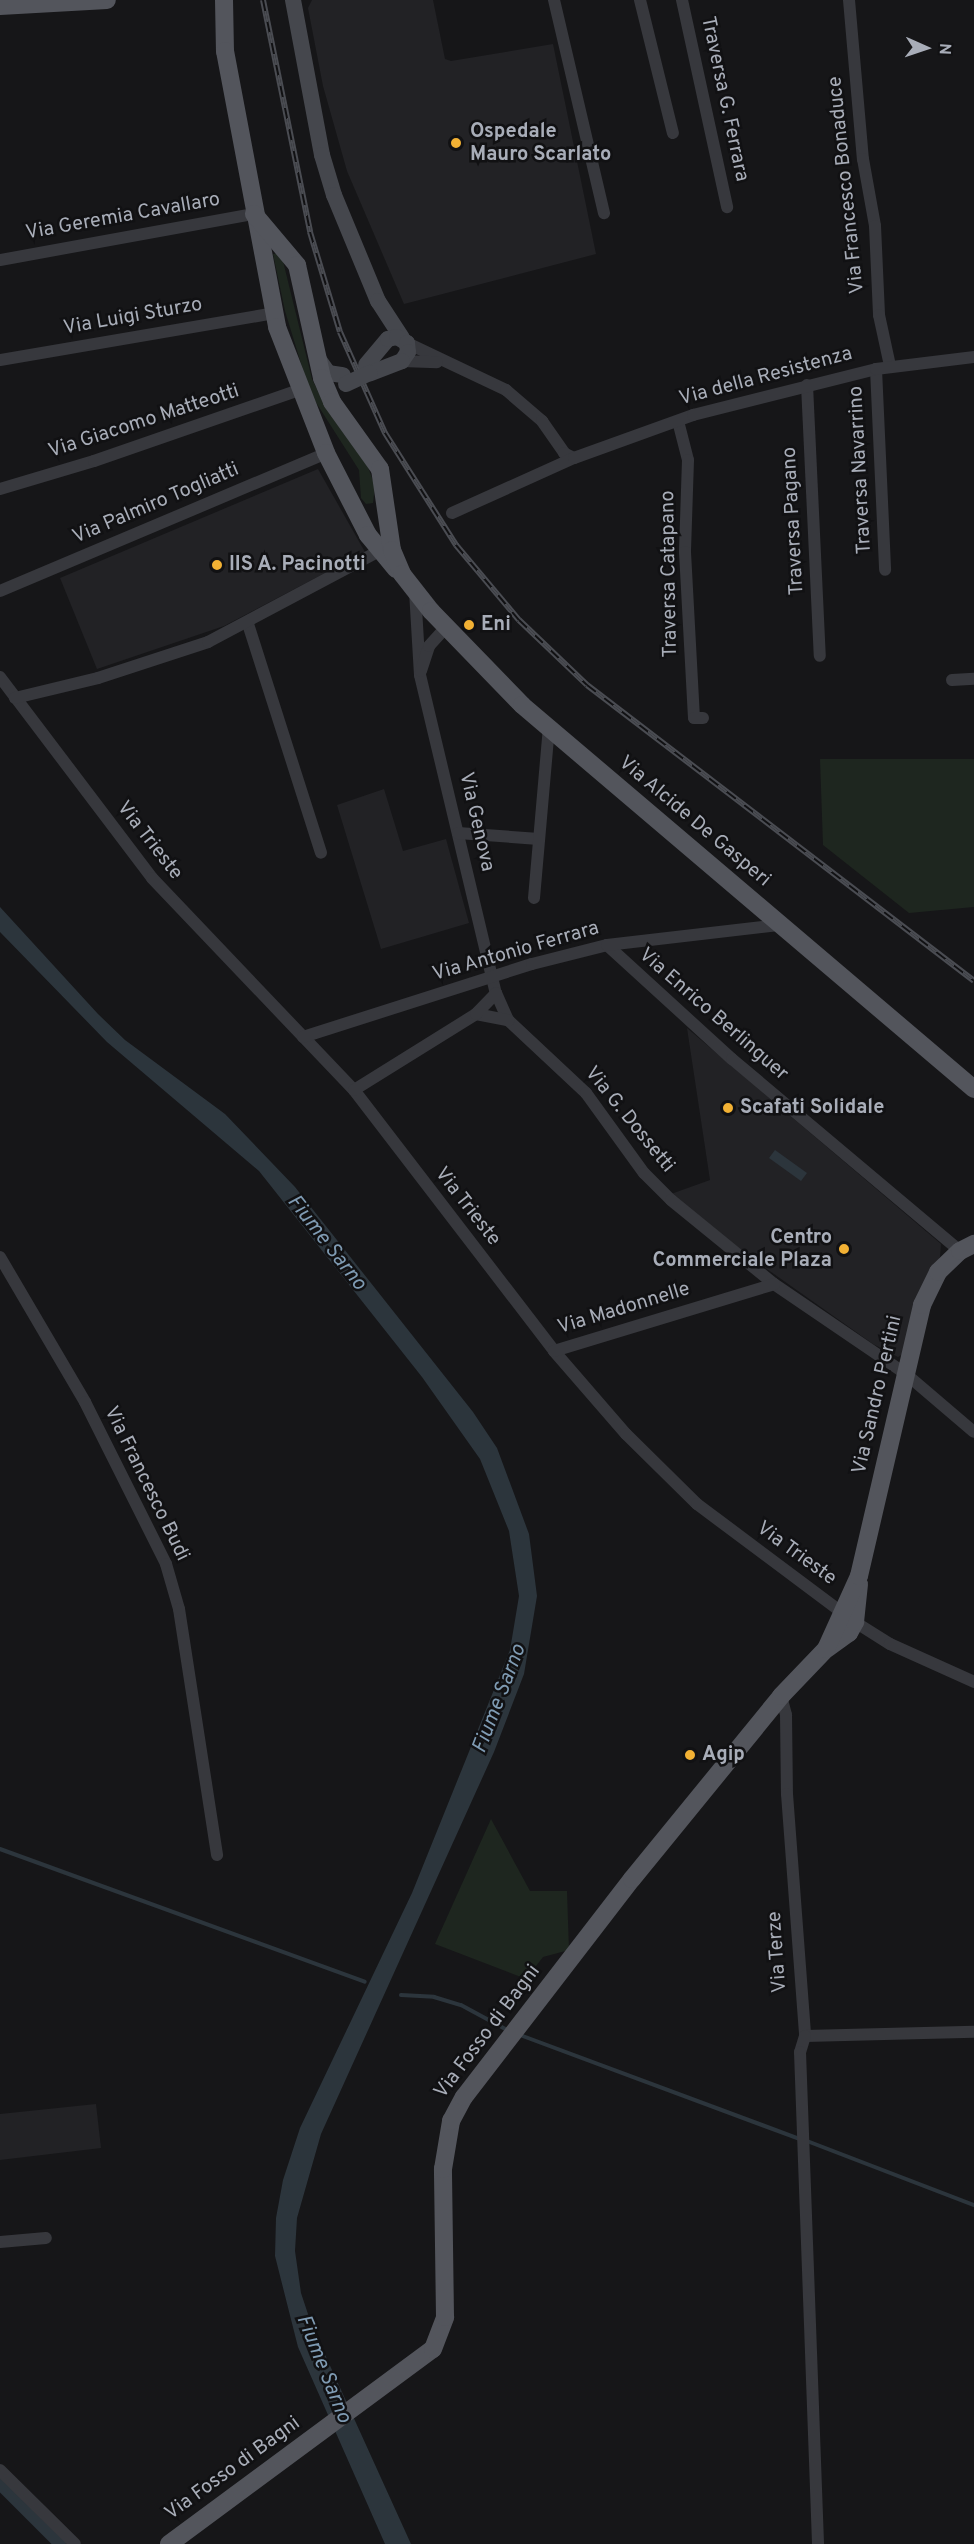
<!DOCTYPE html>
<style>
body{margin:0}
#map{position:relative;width:974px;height:2544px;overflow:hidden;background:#161618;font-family:Overpass,sans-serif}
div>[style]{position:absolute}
.built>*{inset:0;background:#222225}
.green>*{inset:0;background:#1e261f}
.water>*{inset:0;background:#2c353c}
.stream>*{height:4px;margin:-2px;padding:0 2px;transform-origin:2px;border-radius:2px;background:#2c353c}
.canal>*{height:12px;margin:-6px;padding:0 6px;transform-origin:6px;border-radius:6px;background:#2c353c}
.street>*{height:12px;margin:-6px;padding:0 6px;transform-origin:6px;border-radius:6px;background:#37383d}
.secondary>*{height:16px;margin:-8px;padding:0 8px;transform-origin:8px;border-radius:8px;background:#45474d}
.primary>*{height:18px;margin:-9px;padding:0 9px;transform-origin:9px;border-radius:9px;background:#53555c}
.rail>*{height:6px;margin-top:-3px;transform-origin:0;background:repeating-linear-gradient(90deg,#111113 0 11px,#4a4c52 0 22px);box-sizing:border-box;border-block:2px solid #4a4c52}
.secondary-bridge>*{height:16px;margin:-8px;padding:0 8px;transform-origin:8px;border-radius:8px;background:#45474d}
.dots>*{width:16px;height:16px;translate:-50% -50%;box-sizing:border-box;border:3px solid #111113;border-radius:50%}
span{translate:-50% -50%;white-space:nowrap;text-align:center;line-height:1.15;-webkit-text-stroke:5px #111113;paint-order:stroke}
.street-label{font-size:20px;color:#a8adb8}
.poi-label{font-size:20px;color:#a8adb8;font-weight:700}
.left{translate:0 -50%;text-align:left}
.right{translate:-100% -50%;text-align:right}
.water-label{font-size:21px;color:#7f9bb3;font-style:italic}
.north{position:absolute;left:896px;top:18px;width:60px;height:60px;-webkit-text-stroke:4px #111113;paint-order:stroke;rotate:93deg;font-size:16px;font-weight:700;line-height:24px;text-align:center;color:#a8adb8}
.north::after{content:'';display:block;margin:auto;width:21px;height:27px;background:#a8adb8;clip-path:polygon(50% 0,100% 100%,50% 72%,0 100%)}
</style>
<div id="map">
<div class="built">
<i style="clip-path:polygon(312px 0,433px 0,445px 59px,451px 61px,553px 44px,596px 254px,404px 304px,347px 171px,323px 86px,308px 8px)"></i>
<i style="clip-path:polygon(318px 469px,365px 552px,224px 626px,97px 669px,60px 578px)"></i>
<i style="clip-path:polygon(384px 789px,403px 851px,446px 839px,469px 923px,381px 949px,337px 805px)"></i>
<i style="clip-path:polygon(687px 1028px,941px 1244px,940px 1257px,922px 1287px,903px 1354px,898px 1357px,873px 1344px,750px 1257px,671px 1194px,710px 1180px)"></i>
<i style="clip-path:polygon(96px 2104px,101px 2148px,0 2160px,0 2114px)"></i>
</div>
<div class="green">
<i style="clip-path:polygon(281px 253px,312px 379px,327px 410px,368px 467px,375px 486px,373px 503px,366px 504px,361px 498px,359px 470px,310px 393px,285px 311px,273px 254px)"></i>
<i style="clip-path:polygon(820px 759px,974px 759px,974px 907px,909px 913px,823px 845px)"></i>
<i style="clip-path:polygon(491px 1819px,530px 1891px,567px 1891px,569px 1950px,543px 1957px,526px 1979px,435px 1944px)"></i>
</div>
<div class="water">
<i style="clip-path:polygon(0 907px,98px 1014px,125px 1040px,225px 1114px,295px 1187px,473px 1412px,497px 1448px,529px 1534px,537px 1596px,524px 1674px,494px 1752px,321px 2134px,297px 2218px,295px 2251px,301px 2293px,312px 2326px,411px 2544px,385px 2544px,298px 2347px,275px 2256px,276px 2218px,283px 2180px,300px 2128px,412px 1893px,510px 1650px,519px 1596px,509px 1531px,480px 1459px,422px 1377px,259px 1171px,107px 1042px,0 932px)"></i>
<i style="clip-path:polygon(775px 1150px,807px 1173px,801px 1181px,769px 1158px)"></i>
</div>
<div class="stream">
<i style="left:0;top:1849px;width:388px;rotate:20deg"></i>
<i style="left:401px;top:1995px;width:33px;rotate:3deg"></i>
<i style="left:434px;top:1997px;width:28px;rotate:17deg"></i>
<i style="left:461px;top:2005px;width:52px;rotate:28.5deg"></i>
<i style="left:520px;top:2035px;width:298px;rotate:20.4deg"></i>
<i style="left:807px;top:2141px;width:179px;rotate:21deg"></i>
</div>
<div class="canal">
<i style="left:0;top:2484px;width:85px;rotate:45deg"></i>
</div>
<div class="street">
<i style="left:554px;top:0;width:219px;rotate:76.8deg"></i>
<i style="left:640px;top:0;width:137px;rotate:76.1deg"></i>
<i style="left:682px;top:0;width:212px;rotate:77.7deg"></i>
<i style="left:849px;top:0;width:160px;rotate:85deg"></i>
<i style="left:863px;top:159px;width:68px;rotate:79.8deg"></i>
<i style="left:875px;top:226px;width:89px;rotate:87.4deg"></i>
<i style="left:879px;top:315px;width:52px;rotate:77.8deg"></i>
<i style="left:0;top:260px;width:258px;rotate:-10.3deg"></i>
<i style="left:407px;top:343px;width:110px;rotate:25.4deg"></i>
<i style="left:506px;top:390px;width:48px;rotate:40.7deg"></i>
<i style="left:542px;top:421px;width:39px;rotate:55deg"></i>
<i style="left:564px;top:453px;width:11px;rotate:27deg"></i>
<i style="left:0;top:360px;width:278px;rotate:-9.7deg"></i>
<i style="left:402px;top:361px;width:35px;rotate:2deg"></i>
<i style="left:876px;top:369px;width:201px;rotate:87.4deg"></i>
<i style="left:807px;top:385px;width:271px;rotate:87.3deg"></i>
<i style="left:678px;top:421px;width:40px;rotate:75.6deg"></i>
<i style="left:688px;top:460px;width:92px;rotate:91.9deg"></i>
<i style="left:685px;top:552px;width:166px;rotate:86.9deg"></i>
<i style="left:694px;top:718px;width:9px"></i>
<i style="left:0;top:489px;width:98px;rotate:-16.6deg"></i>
<i style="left:94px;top:461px;width:217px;rotate:-19.1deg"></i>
<i style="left:452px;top:513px;width:134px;rotate:-24.3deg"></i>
<i style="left:574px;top:458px;width:127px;rotate:-19.9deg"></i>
<i style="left:693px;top:415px;width:189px;rotate:-14.1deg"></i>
<i style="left:876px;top:369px;width:99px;rotate:-7deg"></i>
<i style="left:0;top:591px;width:354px;rotate:-22.9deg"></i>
<i style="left:415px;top:591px;width:84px;rotate:86.6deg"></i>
<i style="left:420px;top:675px;width:327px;rotate:76.6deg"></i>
<i style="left:496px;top:993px;width:30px;rotate:66deg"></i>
<i style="left:508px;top:1020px;width:107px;rotate:43.1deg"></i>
<i style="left:586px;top:1093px;width:99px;rotate:54.1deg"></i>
<i style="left:644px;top:1173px;width:38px;rotate:45deg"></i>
<i style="left:671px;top:1200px;width:133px;rotate:39.2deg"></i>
<i style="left:774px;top:1284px;width:160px;rotate:34.3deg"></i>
<i style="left:906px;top:1374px;width:89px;rotate:40.5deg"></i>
<i style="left:248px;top:624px;width:240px;rotate:72.3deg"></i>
<i style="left:421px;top:671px;width:26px;rotate:-72deg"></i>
<i style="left:429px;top:646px;width:24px;rotate:-48deg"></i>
<i style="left:0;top:677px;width:252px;rotate:52.9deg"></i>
<i style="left:152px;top:878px;width:293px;rotate:46.4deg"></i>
<i style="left:354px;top:1090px;width:329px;rotate:52.5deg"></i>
<i style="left:554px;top:1351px;width:110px;rotate:49.1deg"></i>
<i style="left:626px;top:1434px;width:100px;rotate:44.6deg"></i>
<i style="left:697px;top:1504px;width:197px;rotate:36.8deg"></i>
<i style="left:855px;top:1622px;width:41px;rotate:32.2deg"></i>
<i style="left:890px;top:1644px;width:92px;rotate:24.3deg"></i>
<i style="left:952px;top:680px;width:22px;rotate:-3deg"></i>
<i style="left:15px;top:698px;width:85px;rotate:-13.5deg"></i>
<i style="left:98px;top:678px;width:116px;rotate:-18.1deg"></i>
<i style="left:208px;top:642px;width:194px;rotate:-28deg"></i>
<i style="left:458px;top:833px;width:81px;rotate:4.2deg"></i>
<i style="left:534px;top:898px;width:171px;rotate:-85deg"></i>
<i style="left:607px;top:945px;width:169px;rotate:42.4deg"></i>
<i style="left:732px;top:1059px;width:298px;rotate:40.1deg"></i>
<i style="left:476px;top:1014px;width:33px;rotate:11deg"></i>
<i style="left:303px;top:1037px;width:240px;rotate:-17.7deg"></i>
<i style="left:532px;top:964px;width:77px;rotate:-14.2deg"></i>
<i style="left:607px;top:945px;width:175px;rotate:-6.6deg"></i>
<i style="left:354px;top:1090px;width:144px;rotate:-31.9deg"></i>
<i style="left:476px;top:1014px;width:29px;rotate:-46deg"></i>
<i style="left:0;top:1257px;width:168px;rotate:59.6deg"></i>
<i style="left:85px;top:1402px;width:181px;rotate:63.4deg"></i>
<i style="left:166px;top:1564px;width:47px;rotate:73.9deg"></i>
<i style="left:179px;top:1609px;width:249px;rotate:81.2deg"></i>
<i style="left:554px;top:1351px;width:230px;rotate:-16.9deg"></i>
<i style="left:781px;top:1696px;width:20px;rotate:75deg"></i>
<i style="left:786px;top:1715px;width:79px;rotate:89.3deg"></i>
<i style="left:787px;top:1794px;width:243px;rotate:85.7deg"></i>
<i style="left:805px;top:2036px;width:169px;rotate:-1.4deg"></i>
<i style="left:805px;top:2036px;width:17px;rotate:107deg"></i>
<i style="left:800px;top:2052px;width:492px;rotate:87.9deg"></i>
<i style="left:0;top:2242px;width:46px;rotate:-5deg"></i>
<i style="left:0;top:2470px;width:105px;rotate:44.6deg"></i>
</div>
<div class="secondary">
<i style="left:293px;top:0;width:158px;rotate:79.4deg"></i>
<i style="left:322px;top:155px;width:42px;rotate:73.3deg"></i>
<i style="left:334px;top:195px;width:115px;rotate:67.5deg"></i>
<i style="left:378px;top:301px;width:44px;rotate:57deg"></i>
<i style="left:317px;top:357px;width:19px;rotate:55deg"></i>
<i style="left:328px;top:373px;width:15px;rotate:8deg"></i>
<i style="left:366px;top:365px;width:34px;rotate:-50deg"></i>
<i style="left:388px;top:339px;width:9px;rotate:-13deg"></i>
<i style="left:397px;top:337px;width:12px;rotate:31deg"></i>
<i style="left:407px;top:343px;width:9px;rotate:84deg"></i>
<i style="left:408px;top:352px;width:11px;rotate:124deg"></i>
<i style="left:402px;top:361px;width:34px;rotate:159deg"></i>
</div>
<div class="primary">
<i style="left:224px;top:0;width:51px;rotate:88.9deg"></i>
<i style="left:225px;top:51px;width:281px;rotate:79.3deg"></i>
<i style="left:277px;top:327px;width:135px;rotate:68.7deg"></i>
<i style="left:326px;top:453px;width:92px;rotate:62.9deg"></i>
<i style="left:368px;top:535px;width:44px;rotate:50.5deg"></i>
<i style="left:0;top:6px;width:107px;rotate:-3.2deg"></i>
<i style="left:254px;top:214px;width:67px;rotate:49.9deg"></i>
<i style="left:297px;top:265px;width:116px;rotate:77.5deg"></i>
<i style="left:322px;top:378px;width:26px;rotate:67deg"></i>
<i style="left:332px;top:402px;width:82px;rotate:54.4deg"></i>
<i style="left:380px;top:469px;width:82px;rotate:81.6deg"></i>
<i style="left:392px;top:550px;width:26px;rotate:67deg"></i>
<i style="left:402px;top:574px;width:47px;rotate:51.9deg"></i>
<i style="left:431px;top:611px;width:131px;rotate:45.9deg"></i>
<i style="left:522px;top:705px;width:593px;rotate:40.35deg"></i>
<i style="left:828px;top:1648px;width:26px;rotate:-36deg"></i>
<i style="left:849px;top:1633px;width:13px;rotate:-61deg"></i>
<i style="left:855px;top:1622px;width:38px;rotate:-84deg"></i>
<i style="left:169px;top:2544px;width:328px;rotate:-36.5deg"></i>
<i style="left:433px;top:2349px;width:34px;rotate:-69deg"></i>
<i style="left:445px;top:2317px;width:148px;rotate:-90.8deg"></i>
<i style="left:443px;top:2169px;width:49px;rotate:-80.5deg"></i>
<i style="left:451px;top:2121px;width:27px;rotate:-62deg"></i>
<i style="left:464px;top:2097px;width:275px;rotate:-52.4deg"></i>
<i style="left:632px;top:1879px;width:236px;rotate:-50.8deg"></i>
<i style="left:781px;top:1696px;width:65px;rotate:-46.2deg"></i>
<i style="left:826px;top:1649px;width:80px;rotate:-65.7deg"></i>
<i style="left:859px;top:1576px;width:278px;rotate:-76.9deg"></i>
<i style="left:922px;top:1305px;width:37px;rotate:-64deg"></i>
<i style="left:938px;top:1272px;width:30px;rotate:-44deg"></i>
<i style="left:960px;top:1251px;width:16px;rotate:-27deg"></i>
</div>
<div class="rail">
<i style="left:263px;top:0;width:237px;rotate:78.5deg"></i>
<i style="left:310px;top:232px;width:104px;rotate:73.3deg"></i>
<i style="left:340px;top:332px;width:111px;rotate:66deg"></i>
<i style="left:385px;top:433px;width:133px;rotate:57.6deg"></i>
<i style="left:456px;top:545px;width:98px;rotate:50deg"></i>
<i style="left:519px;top:620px;width:94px;rotate:43.7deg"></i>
<i style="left:587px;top:685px;width:487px;rotate:37.4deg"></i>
</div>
<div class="secondary-bridge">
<i style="left:346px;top:384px;width:26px;rotate:-25deg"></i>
</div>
<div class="dots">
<i style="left:456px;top:143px;background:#f2b134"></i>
<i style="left:217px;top:565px;background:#f2b134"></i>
<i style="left:469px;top:625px;background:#f2b134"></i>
<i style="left:728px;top:1108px;background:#f2b134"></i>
<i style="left:844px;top:1249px;background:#f2b134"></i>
<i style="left:690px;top:1755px;background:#f2b134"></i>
</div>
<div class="street-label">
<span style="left:724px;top:99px;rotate:78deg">Traversa G. Ferrara</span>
<span style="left:847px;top:185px;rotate:-96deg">Via Francesco Bonaduce</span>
<span style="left:123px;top:217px;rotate:-10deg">Via Geremia Cavallaro</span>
<span style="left:133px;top:317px;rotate:-10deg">Via Luigi Sturzo</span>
<span style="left:766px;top:377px;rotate:-15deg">Via della Resistenza</span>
<span style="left:144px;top:422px;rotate:-18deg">Via Giacomo Matteotti</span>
<span style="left:861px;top:470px;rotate:-93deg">Traversa Navarrino</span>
<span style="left:156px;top:504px;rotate:-23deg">Via Palmiro Togliatti</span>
<span style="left:794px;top:521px;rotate:-93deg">Traversa Pagano</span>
<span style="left:670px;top:574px;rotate:-91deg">Traversa Catapano</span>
<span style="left:476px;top:822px;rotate:77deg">Via Genova</span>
<span style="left:694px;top:822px;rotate:40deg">Via Alcide De Gasperi</span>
<span style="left:149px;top:841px;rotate:52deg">Via Trieste</span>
<span style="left:516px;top:952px;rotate:-16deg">Via Antonio Ferrara</span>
<span style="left:713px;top:1015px;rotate:41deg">Via Enrico Berlinguer</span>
<span style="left:629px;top:1120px;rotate:51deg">Via G. Dossetti</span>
<span style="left:467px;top:1207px;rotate:52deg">Via Trieste</span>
<span style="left:624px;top:1309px;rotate:-17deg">Via Madonnelle</span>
<span style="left:878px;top:1395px;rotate:-77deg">Via Sandro Pertini</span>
<span style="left:146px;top:1484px;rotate:64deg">Via Francesco Budi</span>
<span style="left:796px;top:1554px;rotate:36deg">Via Trieste</span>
<span style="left:778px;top:1952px;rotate:-94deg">Via Terze</span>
<span style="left:488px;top:2032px;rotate:-53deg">Via Fosso di Bagni</span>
<span style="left:233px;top:2469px;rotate:-36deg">Via Fosso di Bagni</span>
</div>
<div class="poi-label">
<span class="left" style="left:470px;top:144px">Ospedale<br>Mauro Scarlato</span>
<span class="left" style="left:229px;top:565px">IIS A. Pacinotti</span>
<span class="left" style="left:481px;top:625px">Eni</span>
<span class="left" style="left:740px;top:1108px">Scafati Solidale</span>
<span class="right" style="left:832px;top:1250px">Centro<br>Commerciale Plaza</span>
<span class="left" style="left:702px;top:1755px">Agip</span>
</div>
<div class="water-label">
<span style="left:326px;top:1243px;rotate:52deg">Fiume Sarno</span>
<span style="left:500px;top:1699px;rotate:-69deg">Fiume Sarno</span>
<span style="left:323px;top:2369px;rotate:68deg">Fiume Sarno</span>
</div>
<div class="north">N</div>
</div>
